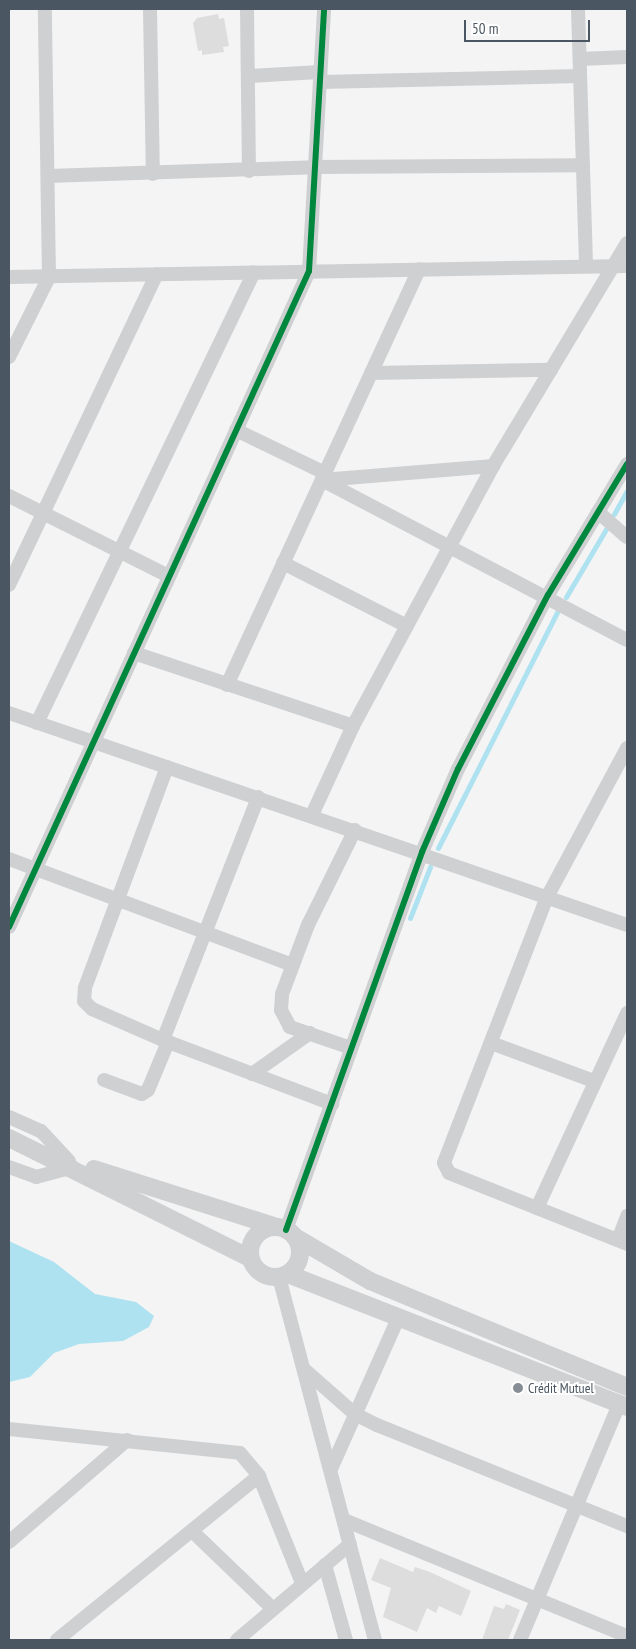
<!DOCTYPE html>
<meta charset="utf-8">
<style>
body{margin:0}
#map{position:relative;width:636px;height:1649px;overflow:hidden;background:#f4f4f4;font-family:"PT Sans Narrow",sans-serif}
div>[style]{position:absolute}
.water>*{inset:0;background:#aee2f0}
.stream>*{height:5px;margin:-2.5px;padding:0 2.5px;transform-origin:2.5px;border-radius:2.5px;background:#aee2f0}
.building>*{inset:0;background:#ddddde}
.minor>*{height:14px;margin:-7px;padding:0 7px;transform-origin:7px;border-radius:7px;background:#ced0d2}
.tertiary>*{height:18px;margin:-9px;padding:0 9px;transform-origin:9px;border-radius:9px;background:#ced0d2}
.tertiary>.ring{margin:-9px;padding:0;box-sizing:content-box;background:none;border:18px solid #ced0d2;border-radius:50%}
.cycleway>*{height:6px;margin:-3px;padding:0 3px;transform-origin:3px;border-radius:3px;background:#00873e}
.dots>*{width:14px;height:14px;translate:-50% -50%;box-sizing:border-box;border:2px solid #fff;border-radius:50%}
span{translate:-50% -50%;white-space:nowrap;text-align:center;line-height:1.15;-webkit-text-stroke:4px #fff;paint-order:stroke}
.poi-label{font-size:14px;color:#4a5661}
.left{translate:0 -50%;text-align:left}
.frame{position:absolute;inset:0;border:10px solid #4a5661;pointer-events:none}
.scale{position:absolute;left:464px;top:20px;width:126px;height:22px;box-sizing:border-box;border:2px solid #4a5661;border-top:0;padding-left:6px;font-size:15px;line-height:18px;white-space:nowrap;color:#4a5661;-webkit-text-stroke:4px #fff;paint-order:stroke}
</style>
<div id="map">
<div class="water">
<i style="clip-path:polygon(9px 1241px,54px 1262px,95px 1294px,136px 1302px,154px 1316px,149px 1327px,123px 1341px,79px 1344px,54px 1353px,30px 1377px,9px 1382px)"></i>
</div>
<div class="stream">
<i style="left:614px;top:514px;width:26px;rotate:-61deg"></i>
<i style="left:566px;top:597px;width:79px;rotate:-59.5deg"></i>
<i style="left:438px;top:848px;width:267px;rotate:-63.2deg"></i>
<i style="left:410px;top:918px;width:55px;rotate:-68.6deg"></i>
</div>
<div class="building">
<i style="clip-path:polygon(218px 14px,219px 19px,224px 18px,229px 46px,223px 47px,224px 52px,202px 55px,202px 50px,198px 51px,193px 23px,197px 18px)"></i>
<i style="clip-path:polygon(380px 1558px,413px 1572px,415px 1567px,430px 1572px,471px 1591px,461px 1616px,439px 1606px,436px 1613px,427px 1608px,417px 1632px,383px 1617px,391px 1588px,371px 1580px)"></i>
<i style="clip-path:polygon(506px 1604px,520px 1610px,508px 1640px,482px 1640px,494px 1606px,504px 1609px)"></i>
</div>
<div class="minor">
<i style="left:150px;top:9px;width:165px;rotate:89deg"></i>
<i style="left:247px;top:9px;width:162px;rotate:89.3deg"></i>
<i style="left:578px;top:9px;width:257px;rotate:88.2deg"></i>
<i style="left:580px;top:59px;width:47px;rotate:-2.4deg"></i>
<i style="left:248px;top:76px;width:72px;rotate:-3.2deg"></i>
<i style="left:320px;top:82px;width:260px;rotate:-1.3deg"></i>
<i style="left:48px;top:176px;width:267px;rotate:-1.9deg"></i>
<i style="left:315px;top:167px;width:268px;rotate:-0.4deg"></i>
<i style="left:9px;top:277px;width:618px;rotate:-1.02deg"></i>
<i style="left:9px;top:357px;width:89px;rotate:-63.4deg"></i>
<i style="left:49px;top:277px;width:268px;rotate:-90.9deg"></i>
<i style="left:371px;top:373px;width:180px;rotate:-1deg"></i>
<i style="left:236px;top:430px;width:99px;rotate:25.8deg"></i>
<i style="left:322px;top:480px;width:344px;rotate:27.7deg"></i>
<i style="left:322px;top:480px;width:172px;rotate:-4.7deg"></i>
<i style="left:9px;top:496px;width:179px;rotate:26.6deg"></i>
<i style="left:598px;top:512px;width:38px;rotate:41deg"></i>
<i style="left:283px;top:563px;width:139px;rotate:26.9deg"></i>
<i style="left:9px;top:585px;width:344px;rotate:-64.6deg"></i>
<i style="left:134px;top:653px;width:231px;rotate:18.4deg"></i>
<i style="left:227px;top:685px;width:458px;rotate:-65.2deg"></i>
<i style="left:9px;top:713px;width:653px;rotate:18.93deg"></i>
<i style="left:37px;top:723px;width:500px;rotate:-64.3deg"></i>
<i style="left:627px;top:748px;width:169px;rotate:118.2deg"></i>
<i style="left:547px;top:897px;width:285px;rotate:111.2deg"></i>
<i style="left:444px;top:1163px;width:11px;rotate:63deg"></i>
<i style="left:449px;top:1173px;width:192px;rotate:21.7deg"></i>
<i style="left:167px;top:767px;width:236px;rotate:110.4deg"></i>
<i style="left:85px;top:988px;width:13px;rotate:94deg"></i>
<i style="left:84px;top:1001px;width:11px;rotate:45deg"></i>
<i style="left:92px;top:1009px;width:77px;rotate:23.6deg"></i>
<i style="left:163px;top:1040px;width:261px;rotate:-68.6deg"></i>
<i style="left:312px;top:815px;width:98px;rotate:-65.3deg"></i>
<i style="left:353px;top:726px;width:295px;rotate:-61.7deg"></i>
<i style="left:493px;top:466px;width:260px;rotate:-59deg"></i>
<i style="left:9px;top:859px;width:303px;rotate:20.5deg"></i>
<i style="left:9px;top:927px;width:721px;rotate:-65.42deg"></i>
<i style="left:309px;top:271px;width:262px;rotate:-86.7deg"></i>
<i style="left:163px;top:1040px;width:181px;rotate:20.7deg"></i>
<i style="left:491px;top:1043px;width:110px;rotate:20.3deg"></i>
<i style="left:351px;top:1048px;width:65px;rotate:-161deg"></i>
<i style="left:290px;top:1027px;width:19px;rotate:-118deg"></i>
<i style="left:281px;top:1010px;width:16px;rotate:-86deg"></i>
<i style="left:282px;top:994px;width:74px;rotate:-69.4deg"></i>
<i style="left:308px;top:925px;width:106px;rotate:-63.7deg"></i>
<i style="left:252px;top:1074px;width:71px;rotate:-35.3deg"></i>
<i style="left:104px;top:1080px;width:40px;rotate:20.2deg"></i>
<i style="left:142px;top:1094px;width:7px;rotate:-34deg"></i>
<i style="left:148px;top:1090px;width:52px;rotate:-67.4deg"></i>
<i style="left:9px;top:1117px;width:35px;rotate:24deg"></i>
<i style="left:41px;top:1131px;width:41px;rotate:47deg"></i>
<i style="left:9px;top:1167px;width:29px;rotate:20deg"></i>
<i style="left:36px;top:1177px;width:38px;rotate:-15deg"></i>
<i style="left:537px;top:1208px;width:215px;rotate:-65.2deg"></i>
<i style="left:286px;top:1230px;width:402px;rotate:-70.2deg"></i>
<i style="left:422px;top:852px;width:90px;rotate:-66.6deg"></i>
<i style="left:458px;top:769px;width:196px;rotate:-62.7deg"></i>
<i style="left:548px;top:595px;width:153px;rotate:-58.9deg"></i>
<i style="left:618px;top:1240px;width:26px;rotate:-69deg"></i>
<i style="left:279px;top:1277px;width:375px;rotate:75.2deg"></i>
<i style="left:306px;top:1371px;width:65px;rotate:41.3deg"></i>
<i style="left:355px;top:1414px;width:25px;rotate:27deg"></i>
<i style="left:377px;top:1425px;width:270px;rotate:22deg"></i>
<i style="left:9px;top:1429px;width:232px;rotate:5.9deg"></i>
<i style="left:240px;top:1453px;width:30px;rotate:50deg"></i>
<i style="left:259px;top:1476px;width:115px;rotate:68.1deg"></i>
<i style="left:331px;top:1469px;width:167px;rotate:-66deg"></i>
<i style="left:344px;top:1520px;width:306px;rotate:22.3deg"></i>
<i style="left:192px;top:1531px;width:112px;rotate:43.9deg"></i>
<i style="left:9px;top:1542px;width:156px;rotate:-40.8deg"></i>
<i style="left:325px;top:1565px;width:78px;rotate:74.4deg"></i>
<i style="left:57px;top:1640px;width:260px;rotate:-39.1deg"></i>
<i style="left:237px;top:1640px;width:148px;rotate:-40.3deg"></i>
<i style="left:520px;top:1640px;width:256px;rotate:-67.2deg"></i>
</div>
<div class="tertiary">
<i style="left:9px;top:1138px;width:269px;rotate:26.5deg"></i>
<i style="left:94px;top:1169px;width:192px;rotate:17.6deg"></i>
<i class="ring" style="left:250px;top:1227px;width:32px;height:32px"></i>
<i style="left:295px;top:1237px;width:87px;rotate:30.4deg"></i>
<i style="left:370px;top:1281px;width:278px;rotate:22.4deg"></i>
<i style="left:288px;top:1274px;width:364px;rotate:21.4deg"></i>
</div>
<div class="cycleway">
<i style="left:9px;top:927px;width:721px;rotate:-65.42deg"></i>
<i style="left:309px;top:271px;width:262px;rotate:-86.7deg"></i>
<i style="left:286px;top:1230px;width:402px;rotate:-70.2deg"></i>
<i style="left:422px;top:852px;width:90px;rotate:-66.6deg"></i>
<i style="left:458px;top:769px;width:196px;rotate:-62.7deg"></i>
<i style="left:548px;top:595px;width:153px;rotate:-58.9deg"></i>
</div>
<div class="dots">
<i style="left:518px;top:1388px;background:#868d94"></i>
</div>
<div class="poi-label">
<span class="left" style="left:528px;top:1388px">Crédit Mutuel</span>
</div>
<div class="frame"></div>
<div class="scale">50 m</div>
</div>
